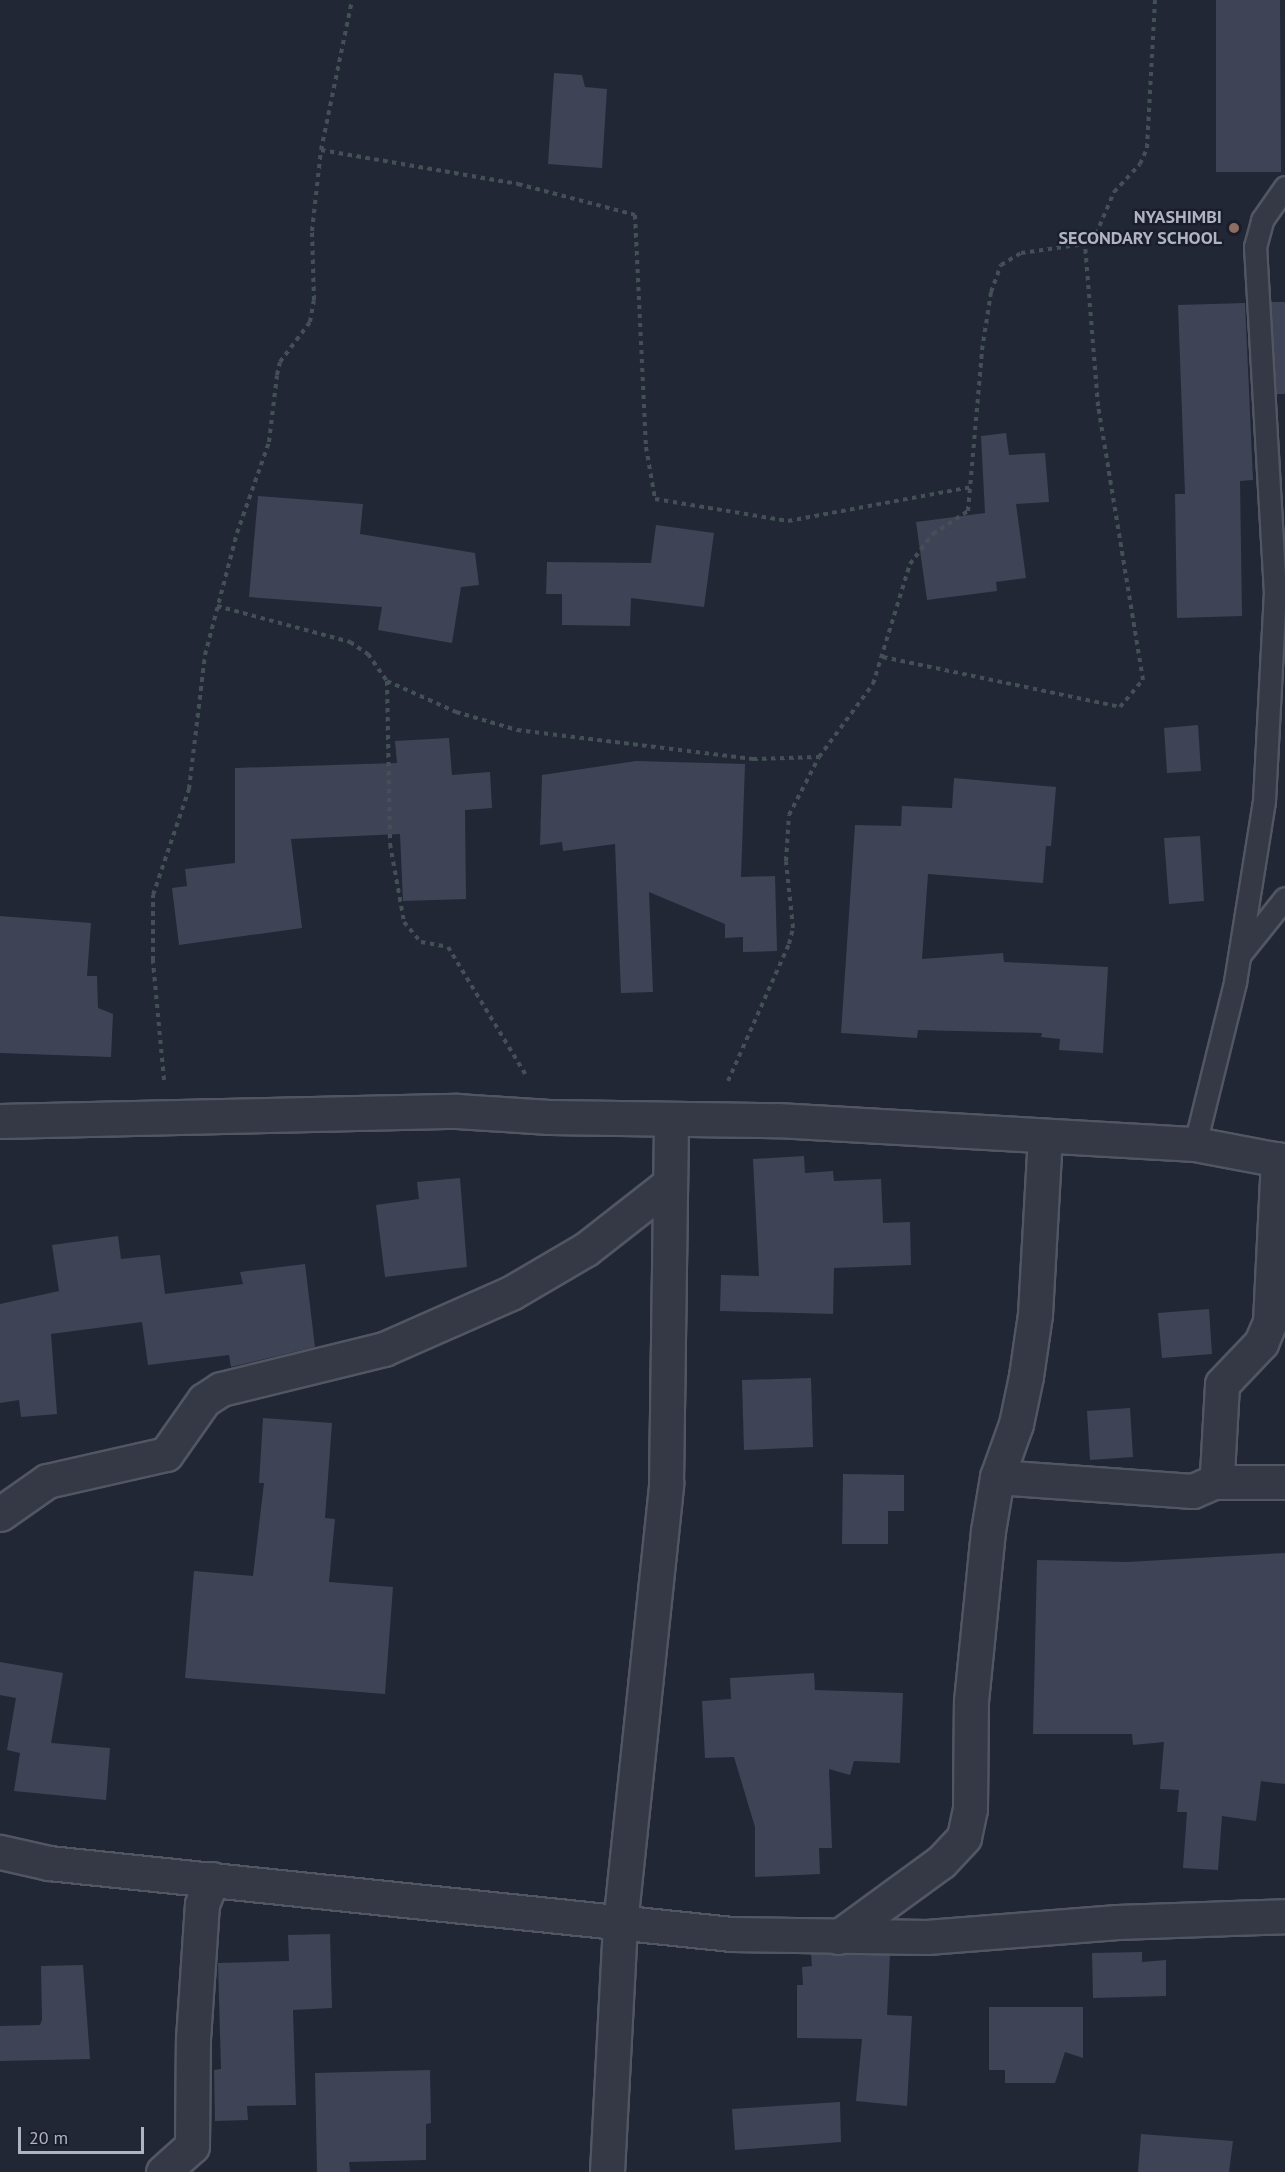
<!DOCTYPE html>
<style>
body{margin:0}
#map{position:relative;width:1285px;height:2172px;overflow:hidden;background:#222735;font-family:"PT Sans",sans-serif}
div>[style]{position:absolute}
.building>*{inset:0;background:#3e4455}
.path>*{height:4px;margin-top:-2px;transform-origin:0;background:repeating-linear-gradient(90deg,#435056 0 4.5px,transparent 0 9px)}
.roads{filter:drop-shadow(2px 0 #525663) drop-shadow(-2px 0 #525663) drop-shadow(0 2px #525663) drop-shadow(0 -2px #525663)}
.lane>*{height:21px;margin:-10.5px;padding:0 10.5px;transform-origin:10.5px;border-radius:10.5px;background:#353946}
.street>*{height:33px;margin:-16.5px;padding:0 16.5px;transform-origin:16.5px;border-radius:16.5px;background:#353946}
.dots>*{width:16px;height:16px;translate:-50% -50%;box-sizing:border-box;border:3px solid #1a1e2a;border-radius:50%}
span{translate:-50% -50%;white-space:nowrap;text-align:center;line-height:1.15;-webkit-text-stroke:4.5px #1a1e2a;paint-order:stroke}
.poi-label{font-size:18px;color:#afb3c2;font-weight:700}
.right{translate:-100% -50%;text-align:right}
.scale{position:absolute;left:18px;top:2127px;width:126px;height:27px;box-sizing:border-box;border:3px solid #afb3c2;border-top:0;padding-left:8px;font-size:18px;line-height:21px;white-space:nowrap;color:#afb3c2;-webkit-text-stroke:4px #1a1e2a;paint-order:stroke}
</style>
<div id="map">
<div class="building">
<i style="clip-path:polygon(1216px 0,1280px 0,1281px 172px,1216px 172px)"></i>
<i style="clip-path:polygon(554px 73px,582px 75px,585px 87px,607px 89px,602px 168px,548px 164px)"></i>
<i style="clip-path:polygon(1271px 302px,1285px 302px,1285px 394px,1276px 394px)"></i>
<i style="clip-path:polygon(1245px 303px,1253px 480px,1240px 481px,1242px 616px,1177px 618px,1175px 494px,1185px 494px,1178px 305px)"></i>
<i style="clip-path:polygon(1006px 433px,1009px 455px,1045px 453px,1049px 502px,1016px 504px,1026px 578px,996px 582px,997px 591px,927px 600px,916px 522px,985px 513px,981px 436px)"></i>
<i style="clip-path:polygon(258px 496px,363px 504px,360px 534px,475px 553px,479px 585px,461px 587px,452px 643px,378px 630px,382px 607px,249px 597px)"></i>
<i style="clip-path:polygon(656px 525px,714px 533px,704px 607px,631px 598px,630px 626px,562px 625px,562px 594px,546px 594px,547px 562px,651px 563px)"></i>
<i style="clip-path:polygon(1198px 725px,1201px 771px,1167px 773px,1164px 728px)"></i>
<i style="clip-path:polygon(449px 738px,452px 775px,490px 772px,492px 808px,465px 810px,466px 899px,403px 901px,400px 834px,291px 839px,302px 928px,179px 945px,172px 888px,187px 886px,185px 869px,235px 863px,235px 768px,397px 763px,395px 741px)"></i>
<i style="clip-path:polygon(636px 761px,745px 764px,741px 877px,775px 876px,777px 951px,743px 952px,743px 937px,725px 938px,725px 924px,649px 892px,653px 992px,621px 993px,615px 844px,563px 851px,562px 842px,540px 845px,542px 775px)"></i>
<i style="clip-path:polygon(954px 778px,1056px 787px,1051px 846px,1046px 846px,1043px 883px,928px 874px,922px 959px,1003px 953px,1004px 962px,1108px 967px,1103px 1053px,1059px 1050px,1060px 1039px,1041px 1037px,1042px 1033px,918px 1030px,917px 1038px,841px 1033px,855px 825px,901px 826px,902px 806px,952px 808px)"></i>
<i style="clip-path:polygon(1200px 836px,1204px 901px,1169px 904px,1164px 838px)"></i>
<i style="clip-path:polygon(0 916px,91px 923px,87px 976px,97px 976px,98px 1008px,113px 1014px,111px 1057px,0 1053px)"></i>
<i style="clip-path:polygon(804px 1156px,805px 1173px,833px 1171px,834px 1181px,881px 1179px,883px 1223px,910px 1222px,911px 1265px,834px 1268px,833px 1314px,720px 1311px,721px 1275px,759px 1276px,753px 1159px)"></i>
<i style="clip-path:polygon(460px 1178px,467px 1267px,385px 1277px,376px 1205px,419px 1199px,417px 1182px)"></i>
<i style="clip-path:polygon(118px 1236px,121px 1259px,160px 1255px,165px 1294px,243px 1284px,240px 1272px,305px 1264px,315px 1347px,231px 1367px,229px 1355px,148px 1365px,142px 1322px,51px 1334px,57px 1414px,21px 1417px,19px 1400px,0 1403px,0 1304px,59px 1291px,52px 1245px)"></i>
<i style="clip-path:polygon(1209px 1309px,1212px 1354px,1162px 1358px,1158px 1313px)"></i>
<i style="clip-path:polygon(811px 1378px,813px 1447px,744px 1450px,742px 1380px)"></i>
<i style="clip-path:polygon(1130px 1408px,1133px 1457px,1090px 1460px,1087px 1411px)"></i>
<i style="clip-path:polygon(263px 1418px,332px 1423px,325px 1518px,335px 1519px,329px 1582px,393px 1587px,385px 1694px,185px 1678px,194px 1571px,253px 1576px,264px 1483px,259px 1483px)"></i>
<i style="clip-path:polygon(843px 1474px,904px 1475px,904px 1511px,888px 1511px,888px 1544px,842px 1544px)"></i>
<i style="clip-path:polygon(1285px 1553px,1285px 1784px,1261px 1781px,1256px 1821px,1222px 1816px,1218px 1870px,1183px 1868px,1187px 1812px,1177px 1812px,1179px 1790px,1160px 1789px,1164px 1742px,1133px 1745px,1132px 1734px,1033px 1734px,1037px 1560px,1127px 1562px)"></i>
<i style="clip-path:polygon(0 1662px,63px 1673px,51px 1743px,110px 1748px,106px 1800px,14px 1791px,20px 1753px,7px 1750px,16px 1698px,0 1695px)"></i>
<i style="clip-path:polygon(814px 1673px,815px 1690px,903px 1693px,900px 1763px,854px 1761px,850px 1775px,829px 1769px,832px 1848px,819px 1848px,820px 1874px,755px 1877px,755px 1827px,734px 1757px,705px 1758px,702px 1701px,731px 1699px,730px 1678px)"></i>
<i style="clip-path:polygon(330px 1934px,332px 2008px,293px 2010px,296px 2105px,247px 2106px,248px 2120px,215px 2121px,214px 2070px,221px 2069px,218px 1963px,289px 1961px,288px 1935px)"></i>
<i style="clip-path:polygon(1142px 1952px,1142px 1962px,1166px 1960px,1166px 1996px,1093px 1998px,1092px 1953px)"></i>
<i style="clip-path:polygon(811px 1954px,890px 1955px,887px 2015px,912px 2016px,907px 2106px,856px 2101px,862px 2039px,797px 2038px,797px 1985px,803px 1985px,802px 1967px,812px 1966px)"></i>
<i style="clip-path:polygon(83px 1965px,90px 2059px,0 2061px,0 2026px,40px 2025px,42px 2020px,41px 1966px)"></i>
<i style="clip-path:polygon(989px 2007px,1083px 2007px,1083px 2058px,1065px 2052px,1055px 2083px,1005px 2083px,1005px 2070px,989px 2070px)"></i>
<i style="clip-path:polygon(430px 2070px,431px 2123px,426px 2124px,426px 2160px,349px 2162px,350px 2172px,317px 2172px,315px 2073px)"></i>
<i style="clip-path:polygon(840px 2102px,841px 2142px,735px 2150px,732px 2109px)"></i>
<i style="clip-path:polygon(1141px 2134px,1233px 2141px,1229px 2172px,1138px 2172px)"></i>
</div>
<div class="path">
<i style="left:321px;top:150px;width:200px;rotate:9.8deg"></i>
<i style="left:518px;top:184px;width:121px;rotate:14.8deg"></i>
<i style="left:635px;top:215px;width:232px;rotate:87.3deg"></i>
<i style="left:646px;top:447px;width:53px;rotate:80.2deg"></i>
<i style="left:655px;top:499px;width:135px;rotate:9.4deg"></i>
<i style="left:788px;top:521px;width:186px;rotate:-10.5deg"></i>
<i style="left:217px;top:606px;width:138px;rotate:15.1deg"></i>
<i style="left:350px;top:642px;width:22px;rotate:34deg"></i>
<i style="left:368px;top:654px;width:33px;rotate:55deg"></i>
<i style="left:387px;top:681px;width:163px;rotate:88.9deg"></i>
<i style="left:390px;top:844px;width:79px;rotate:79.8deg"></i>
<i style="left:404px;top:922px;width:26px;rotate:50deg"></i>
<i style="left:421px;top:942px;width:27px;rotate:10deg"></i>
<i style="left:448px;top:947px;width:152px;rotate:58.7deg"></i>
<i style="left:883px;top:657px;width:242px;rotate:11.9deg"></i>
<i style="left:1120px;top:707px;width:35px;rotate:-50deg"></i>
<i style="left:1143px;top:680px;width:278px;rotate:-99.3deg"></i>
<i style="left:1098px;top:406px;width:163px;rotate:-94.6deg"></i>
<i style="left:387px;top:681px;width:76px;rotate:24.2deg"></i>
<i style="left:456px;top:712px;width:64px;rotate:16.4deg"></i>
<i style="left:517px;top:730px;width:238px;rotate:7deg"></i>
<i style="left:753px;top:759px;width:66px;rotate:-1.7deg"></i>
<i style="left:164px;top:1080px;width:120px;rotate:-95.3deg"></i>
<i style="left:153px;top:961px;width:66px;rotate:-90deg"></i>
<i style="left:153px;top:895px;width:112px;rotate:-71.2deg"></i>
<i style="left:189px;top:789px;width:135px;rotate:-83.2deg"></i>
<i style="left:205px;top:655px;width:126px;rotate:-75.3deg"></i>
<i style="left:237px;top:533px;width:96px;rotate:-70.6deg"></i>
<i style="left:269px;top:442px;width:67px;rotate:-83.2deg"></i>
<i style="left:277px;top:375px;width:13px;rotate:-77deg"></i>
<i style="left:280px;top:362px;width:50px;rotate:-53.1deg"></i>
<i style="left:310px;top:322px;width:22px;rotate:-80deg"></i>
<i style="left:314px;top:300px;width:69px;rotate:-91.7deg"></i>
<i style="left:312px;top:231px;width:81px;rotate:-83.7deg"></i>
<i style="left:321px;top:150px;width:153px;rotate:-78.3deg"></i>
<i style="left:728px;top:1081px;width:150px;rotate:-66deg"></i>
<i style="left:789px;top:944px;width:16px;rotate:-76deg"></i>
<i style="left:793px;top:928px;width:67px;rotate:-96deg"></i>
<i style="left:786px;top:861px;width:46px;rotate:-86.3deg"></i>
<i style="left:789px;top:815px;width:65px;rotate:-62.7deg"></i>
<i style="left:819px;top:757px;width:91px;rotate:-53.5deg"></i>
<i style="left:873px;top:684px;width:126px;rotate:-72.9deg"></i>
<i style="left:910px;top:564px;width:38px;rotate:-53deg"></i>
<i style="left:933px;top:534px;width:42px;rotate:-33.3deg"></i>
<i style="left:968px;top:511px;width:162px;rotate:-85deg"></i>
<i style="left:982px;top:350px;width:59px;rotate:-81.2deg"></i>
<i style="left:991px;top:292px;width:29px;rotate:-70deg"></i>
<i style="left:1001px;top:265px;width:23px;rotate:-31deg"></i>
<i style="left:1021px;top:253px;width:65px;rotate:-8deg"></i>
<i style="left:1085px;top:244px;width:15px;rotate:-42deg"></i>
<i style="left:1096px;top:234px;width:46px;rotate:-66.8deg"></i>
<i style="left:1114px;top:192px;width:38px;rotate:-47deg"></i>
<i style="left:1140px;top:164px;width:17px;rotate:-66deg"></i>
<i style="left:1147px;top:148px;width:148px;rotate:-86.9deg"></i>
</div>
<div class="roads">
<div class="lane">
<i style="left:1241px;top:953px;width:70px;rotate:-51.3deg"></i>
<i style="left:1195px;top:1144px;width:167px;rotate:-76.1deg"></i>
<i style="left:1235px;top:982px;width:183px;rotate:-80.9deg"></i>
<i style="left:1264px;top:801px;width:208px;rotate:-87deg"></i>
<i style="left:1275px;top:593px;width:347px;rotate:-93.3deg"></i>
<i style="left:1255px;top:247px;width:28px;rotate:-75deg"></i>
<i style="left:1262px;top:220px;width:40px;rotate:-55.1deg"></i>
</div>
<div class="street">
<i style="left:0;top:1121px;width:457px;rotate:-1.3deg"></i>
<i style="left:457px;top:1111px;width:92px;rotate:3.7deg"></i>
<i style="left:549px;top:1117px;width:228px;rotate:0.8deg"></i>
<i style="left:777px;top:1120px;width:419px;rotate:3.3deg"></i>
<i style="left:1195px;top:1144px;width:92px;rotate:10.7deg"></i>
<i style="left:997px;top:1477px;width:196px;rotate:4.1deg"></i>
<i style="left:1193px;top:1491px;width:22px;rotate:-24deg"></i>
<i style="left:1213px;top:1482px;width:9px;rotate:-63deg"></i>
<i style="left:1217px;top:1474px;width:90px;rotate:-86.8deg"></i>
<i style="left:1222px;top:1384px;width:57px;rotate:-46.4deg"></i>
<i style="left:1261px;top:1343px;width:23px;rotate:-67deg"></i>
<i style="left:1270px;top:1322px;width:163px;rotate:-87.2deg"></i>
<i style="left:1213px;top:1482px;width:72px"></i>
<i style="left:0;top:1514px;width:57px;rotate:-35.1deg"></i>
<i style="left:47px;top:1481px;width:122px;rotate:-12.8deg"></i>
<i style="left:166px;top:1454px;width:66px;rotate:-54.9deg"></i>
<i style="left:204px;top:1400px;width:20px;rotate:-33deg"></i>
<i style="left:221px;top:1389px;width:168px;rotate:-13.8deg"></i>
<i style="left:384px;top:1349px;width:139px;rotate:-23.8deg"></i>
<i style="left:511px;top:1293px;width:87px;rotate:-30.4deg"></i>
<i style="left:586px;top:1249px;width:104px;rotate:-38deg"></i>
<i style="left:0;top:1852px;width:50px;rotate:12.7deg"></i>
<i style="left:49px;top:1863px;width:686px;rotate:5.94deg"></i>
<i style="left:731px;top:1934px;width:196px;rotate:0.9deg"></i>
<i style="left:927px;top:1937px;width:191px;rotate:-4.5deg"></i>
<i style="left:1117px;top:1922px;width:168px;rotate:-2deg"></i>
<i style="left:838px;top:1937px;width:127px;rotate:-36.1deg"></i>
<i style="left:941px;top:1862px;width:34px;rotate:-47deg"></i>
<i style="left:964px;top:1837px;width:29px;rotate:-78deg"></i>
<i style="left:970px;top:1809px;width:108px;rotate:-89.5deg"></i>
<i style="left:971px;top:1701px;width:171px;rotate:-84.3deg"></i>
<i style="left:988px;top:1531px;width:55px;rotate:-80.5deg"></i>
<i style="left:997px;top:1477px;width:56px;rotate:-70.3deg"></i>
<i style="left:1016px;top:1424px;width:49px;rotate:-78.2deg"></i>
<i style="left:1026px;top:1376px;width:63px;rotate:-81.7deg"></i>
<i style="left:1035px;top:1314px;width:178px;rotate:-86.8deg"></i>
<i style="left:163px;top:2172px;width:39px;rotate:-42deg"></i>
<i style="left:192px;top:2146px;width:107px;rotate:-89.5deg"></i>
<i style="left:193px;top:2039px;width:135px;rotate:-86.2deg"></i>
<i style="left:202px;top:1904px;width:27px;rotate:-68deg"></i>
<i style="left:607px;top:2172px;width:248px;rotate:-87deg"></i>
<i style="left:620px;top:1924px;width:443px;rotate:-84deg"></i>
<i style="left:666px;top:1483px;width:363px;rotate:-89.2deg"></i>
</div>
</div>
<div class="dots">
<i style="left:1234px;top:228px;background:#8d6e63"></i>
</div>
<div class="poi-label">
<span class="right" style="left:1222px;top:228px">NYASHIMBI<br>SECONDARY SCHOOL</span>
</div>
<div class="scale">20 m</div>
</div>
